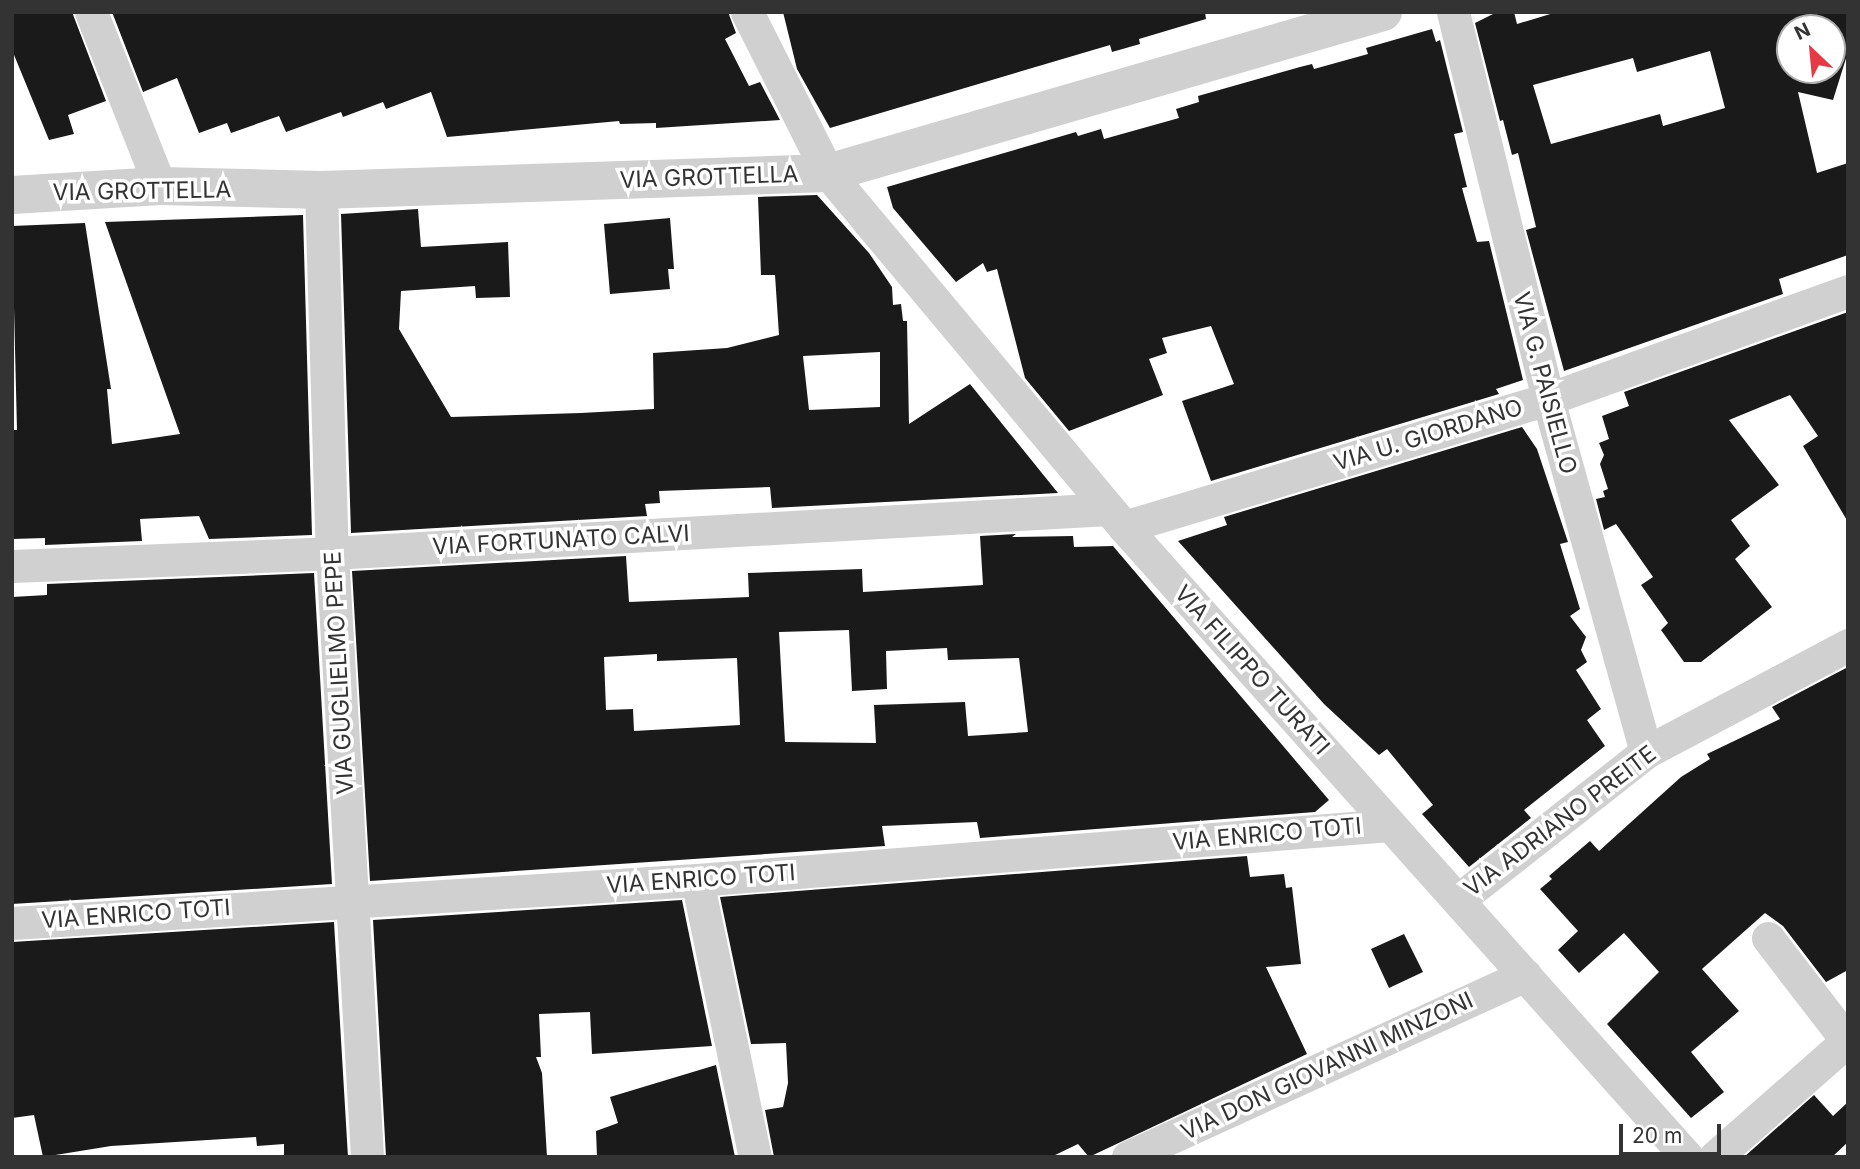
<!DOCTYPE html>
<style>
body{margin:0}
#map{position:relative;width:1860px;height:1169px;overflow:hidden;background:#fff;font-family:Inter,sans-serif}
div>[style]{position:absolute}
.building>*{inset:0;background:#1a1a1a}
.minor>*{height:33px;margin:-16.5px;padding:0 16.5px;transform-origin:16.5px;border-radius:16.5px;background:#d0d0d0}
.tertiary>*{height:38px;margin:-19px;padding:0 19px;transform-origin:19px;border-radius:19px;background:#d0d0d0}
span{translate:-50% -50%;white-space:nowrap;text-align:center;line-height:1.15;-webkit-text-stroke:7px #fff;paint-order:stroke}
.street-label{font-size:23px;color:#333}
.frame{position:absolute;inset:0;border:14px solid #333;pointer-events:none}
.north{position:absolute;left:1776px;top:14px;width:70px;height:70px;box-sizing:border-box;background:#fff;border:2px solid #adadad;border-radius:50%;rotate:334deg;font-size:19px;font-weight:700;line-height:28px;text-align:center;color:#333}
.north::after{content:'';display:block;margin:auto;width:24px;height:32px;background:#e63946;clip-path:polygon(50% 0,100% 100%,50% 72%,0 100%)}
.scale{position:absolute;left:1619px;top:1124px;width:102px;height:32px;box-sizing:border-box;border:4px solid #333;border-top:0;padding-left:9px;font-size:21px;line-height:24px;white-space:nowrap;color:#333;-webkit-text-stroke:5px #fff;paint-order:stroke}
</style>
<div id="map">
<div class="building">
<i style="clip-path:polygon(12px 12px,72px 12px,106px 101px,68px 115px,74px 134px,49px 140px,12px 50px)"></i>
<i style="clip-path:polygon(112px 12px,728px 12px,736px 33px,725px 39px,749px 86px,760px 82px,780px 120px,656px 128px,656px 123px,620px 124px,619px 121px,447px 137px,431px 92px,386px 109px,383px 102px,343px 117px,341px 112px,286px 132px,279px 116px,231px 133px,227px 123px,199px 133px,177px 78px,143px 92px)"></i>
<i style="clip-path:polygon(783px 12px,1205px 12px,1206px 19px,1139px 39px,1140px 44px,1112px 52px,1110px 45px,830px 128px,797px 69px)"></i>
<i style="clip-path:polygon(evenodd,1497px 12px,1514px 12px,1517px 24px,1557px 12px,1848px 12px,1848px 52px,1833px 100px,1798px 92px,1817px 173px,1848px 163px,1848px 255px,1779px 279px,1783px 294px,1564px 371px,1526px 230px,1536px 227px,1518px 153px,1512px 155px,1503px 120px,1500px 121px,1475px 23px,1497px 12px,1790px 28px,1832px 28px,1832px 70px,1790px 70px,1790px 28px,1497px 12px,1710px 51px,1725px 108px,1663px 126px,1660px 114px,1551px 144px,1533px 85px,1633px 58px,1637px 72px,1710px 51px)"></i>
<i style="clip-path:polygon(1432px 29px,1436px 42px,1440px 40px,1463px 132px,1454px 134px,1467px 187px,1462px 188px,1477px 242px,1489px 241px,1523px 380px,1496px 389px,1499px 394px,1211px 481px,1182px 401px,1234px 384px,1211px 326px,1162px 338px,1167px 353px,1149px 359px,1163px 395px,1069px 431px,1025px 378px,997px 269px,987px 272px,983px 263px,956px 282px,893px 208px,887px 187px,1076px 132px,1078px 136px,1101px 129px,1104px 139px,1179px 118px,1176px 109px,1199px 102px,1198px 96px,1300px 67px,1312px 64px,1314px 69px,1368px 54px,1366px 48px)"></i>
<i style="clip-path:polygon(evenodd,817px 195px,869px 253px,892px 287px,893px 305px,901px 304px,903px 321px,907px 321px,909px 424px,970px 384px,1058px 493px,772px 508px,770px 487px,659px 491px,660px 503px,645px 504px,647px 516px,351px 533px,341px 214px,418px 209px,421px 247px,508px 242px,510px 297px,476px 298px,475px 286px,401px 291px,399px 329px,451px 417px,581px 413px,654px 409px,653px 353px,727px 348px,779px 335px,775px 275px,761px 275px,758px 197px,817px 195px,880px 352px,880px 407px,809px 410px,803px 356px,880px 352px)"></i>
<i style="clip-path:polygon(303px 215px,312px 535px,209px 539px,199px 516px,140px 519px,142px 541px,45px 545px,45px 538px,12px 539px,12px 430px,17px 430px,12px 226px,85px 223px,111px 389px,107px 389px,112px 444px,180px 434px,105px 222px)"></i>
<i style="clip-path:polygon(670px 218px,674px 269px,668px 269px,670px 289px,610px 294px,604px 224px)"></i>
<i style="clip-path:polygon(1848px 312px,1848px 522px,1803px 446px,1818px 436px,1790px 395px,1729px 420px,1779px 485px,1731px 520px,1750px 546px,1735px 559px,1772px 607px,1701px 662px,1684px 662px,1661px 630px,1668px 623px,1641px 585px,1653px 577px,1616px 524px,1604px 530px,1596px 499px,1605px 497px,1603px 491px,1608px 489px,1600px 464px,1604px 455px,1599px 443px,1609px 439px,1602px 416px,1629px 406px,1624px 392px)"></i>
<i style="clip-path:polygon(1522px 427px,1537px 449px,1568px 542px,1560px 544px,1580px 609px,1570px 616px,1586px 637px,1581px 650px,1587px 662px,1576px 670px,1601px 709px,1587px 720px,1605px 746px,1524px 810px,1531px 818px,1469px 867px,1422px 814px,1433px 805px,1387px 749px,1379px 755px,1324px 704px,1178px 541px,1227px 525px,1224px 517px)"></i>
<i style="clip-path:polygon(evenodd,1016px 534px,1012px 537px,1073px 536px,1074px 547px,1113px 546px,1329px 800px,1315px 812px,980px 838px,977px 822px,882px 826px,885px 846px,370px 881px,352px 571px,626px 556px,629px 602px,749px 597px,748px 573px,862px 569px,863px 592px,983px 585px,980px 536px,1016px 534px,849px 630px,852px 691px,887px 689px,886px 651px,947px 648px,948px 660px,1019px 658px,1028px 732px,968px 736px,965px 702px,874px 705px,876px 743px,785px 742px,779px 632px,849px 630px,1016px 534px,657px 654px,657px 661px,737px 658px,740px 725px,634px 731px,633px 709px,606px 710px,604px 657px,657px 654px)"></i>
<i style="clip-path:polygon(314px 573px,332px 884px,12px 904px,12px 597px,47px 595px,47px 584px)"></i>
<i style="clip-path:polygon(1848px 667px,1848px 970px,1826px 982px,1783px 926px,1765px 913px,1702px 969px,1739px 1011px,1691px 1052px,1724px 1092px,1691px 1118px,1607px 1024px,1659px 972px,1624px 933px,1579px 973px,1558px 950px,1578px 931px,1540px 889px,1552px 879px,1549px 876px,1590px 841px,1599px 851px,1681px 777px,1710px 759px,1707px 754px,1780px 719px,1772px 707px)"></i>
<i style="clip-path:polygon(1247px 856px,1250px 877px,1284px 874px,1286px 888px,1292px 887px,1301px 964px,1266px 967px,1307px 1054px,1089px 1157px,1078px 1144px,1051px 1157px,774px 1157px,765px 1110px,783px 1107px,788px 1083px,786px 1043px,751px 1044px,720px 897px)"></i>
<i style="clip-path:polygon(682px 900px,712px 1046px,592px 1054px,590px 1012px,539px 1014px,541px 1057px,536px 1057px,542px 1073px,547px 1157px,386px 1157px,373px 920px)"></i>
<i style="clip-path:polygon(334px 922px,348px 1157px,284px 1157px,284px 1144px,257px 1146px,256px 1137px,111px 1146px,43px 1157px,34px 1115px,12px 1118px,12px 942px)"></i>
<i style="clip-path:polygon(1404px 934px,1423px 972px,1389px 988px,1371px 949px)"></i>
<i style="clip-path:polygon(716px 1065px,735px 1157px,597px 1157px,596px 1131px,618px 1123px,610px 1097px)"></i>
<i style="clip-path:polygon(1814px 1095px,1833px 1116px,1848px 1102px,1848px 1142px,1832px 1157px,1744px 1157px)"></i>
</div>
<div class="minor">
<i style="left:91px;top:12px;width:187px;rotate:68.4deg"></i>
<i style="left:747px;top:12px;width:180px;rotate:63.3deg"></i>
<i style="left:828px;top:173px;width:461px;rotate:50.1deg"></i>
<i style="left:1124px;top:527px;width:845px;rotate:48.21deg"></i>
<i style="left:1453px;top:12px;width:398px;rotate:76.2deg"></i>
<i style="left:1548px;top:399px;width:366px;rotate:74.5deg"></i>
<i style="left:321px;top:190px;width:363px;rotate:88.3deg"></i>
<i style="left:332px;top:553px;width:605px;rotate:86.68deg"></i>
<i style="left:1124px;top:527px;width:443px;rotate:-16.8deg"></i>
<i style="left:1548px;top:399px;width:319px;rotate:-19.8deg"></i>
<i style="left:12px;top:566px;width:320px;rotate:-2.3deg"></i>
<i style="left:332px;top:553px;width:778px;rotate:-3.24deg"></i>
<i style="left:697px;top:880px;width:283px;rotate:78.2deg"></i>
<i style="left:1458px;top:900px;width:239px;rotate:-38.2deg"></i>
<i style="left:1646px;top:752px;width:229px;rotate:-27.9deg"></i>
<i style="left:12px;top:923px;width:686px;rotate:-3.59deg"></i>
<i style="left:697px;top:880px;width:695px;rotate:-4.54deg"></i>
<i style="left:1768px;top:938px;width:131px;rotate:52.4deg"></i>
<i style="left:1128px;top:1157px;width:437px;rotate:-24.6deg"></i>
<i style="left:1715px;top:1157px;width:177px;rotate:-41.3deg"></i>
</div>
<div class="tertiary">
<i style="left:12px;top:195px;width:148px;rotate:-3.5deg"></i>
<i style="left:160px;top:186px;width:161px;rotate:1.4deg"></i>
<i style="left:321px;top:190px;width:507px;rotate:-1.92deg"></i>
<i style="left:828px;top:173px;width:578px;rotate:-16.18deg"></i>
</div>
<div class="street-label">
<span style="left:709px;top:177px;rotate:-2deg">VIA GROTTELLA</span>
<span style="left:142px;top:191px;rotate:-1deg">VIA GROTTELLA</span>
<span style="left:1545px;top:383px;rotate:75deg">VIA G. PAISIELLO</span>
<span style="left:1428px;top:435px;rotate:-17deg">VIA U. GIORDANO</span>
<span style="left:561px;top:540px;rotate:-3deg">VIA FORTUNATO CALVI</span>
<span style="left:1252px;top:670px;rotate:48deg">VIA FILIPPO TURATI</span>
<span style="left:339px;top:673px;rotate:-93deg">VIA GUGLIELMO PEPE</span>
<span style="left:1560px;top:821px;rotate:-37deg">VIA ADRIANO PREITE</span>
<span style="left:1267px;top:834px;rotate:-5deg">VIA ENRICO TOTI</span>
<span style="left:701px;top:879px;rotate:-4deg">VIA ENRICO TOTI</span>
<span style="left:136px;top:914px;rotate:-4deg">VIA ENRICO TOTI</span>
<span style="left:1327px;top:1066px;rotate:-25deg">VIA DON GIOVANNI MINZONI</span>
</div>
<div class="frame"></div>
<div class="north">N</div>
<div class="scale">20 m</div>
</div>
